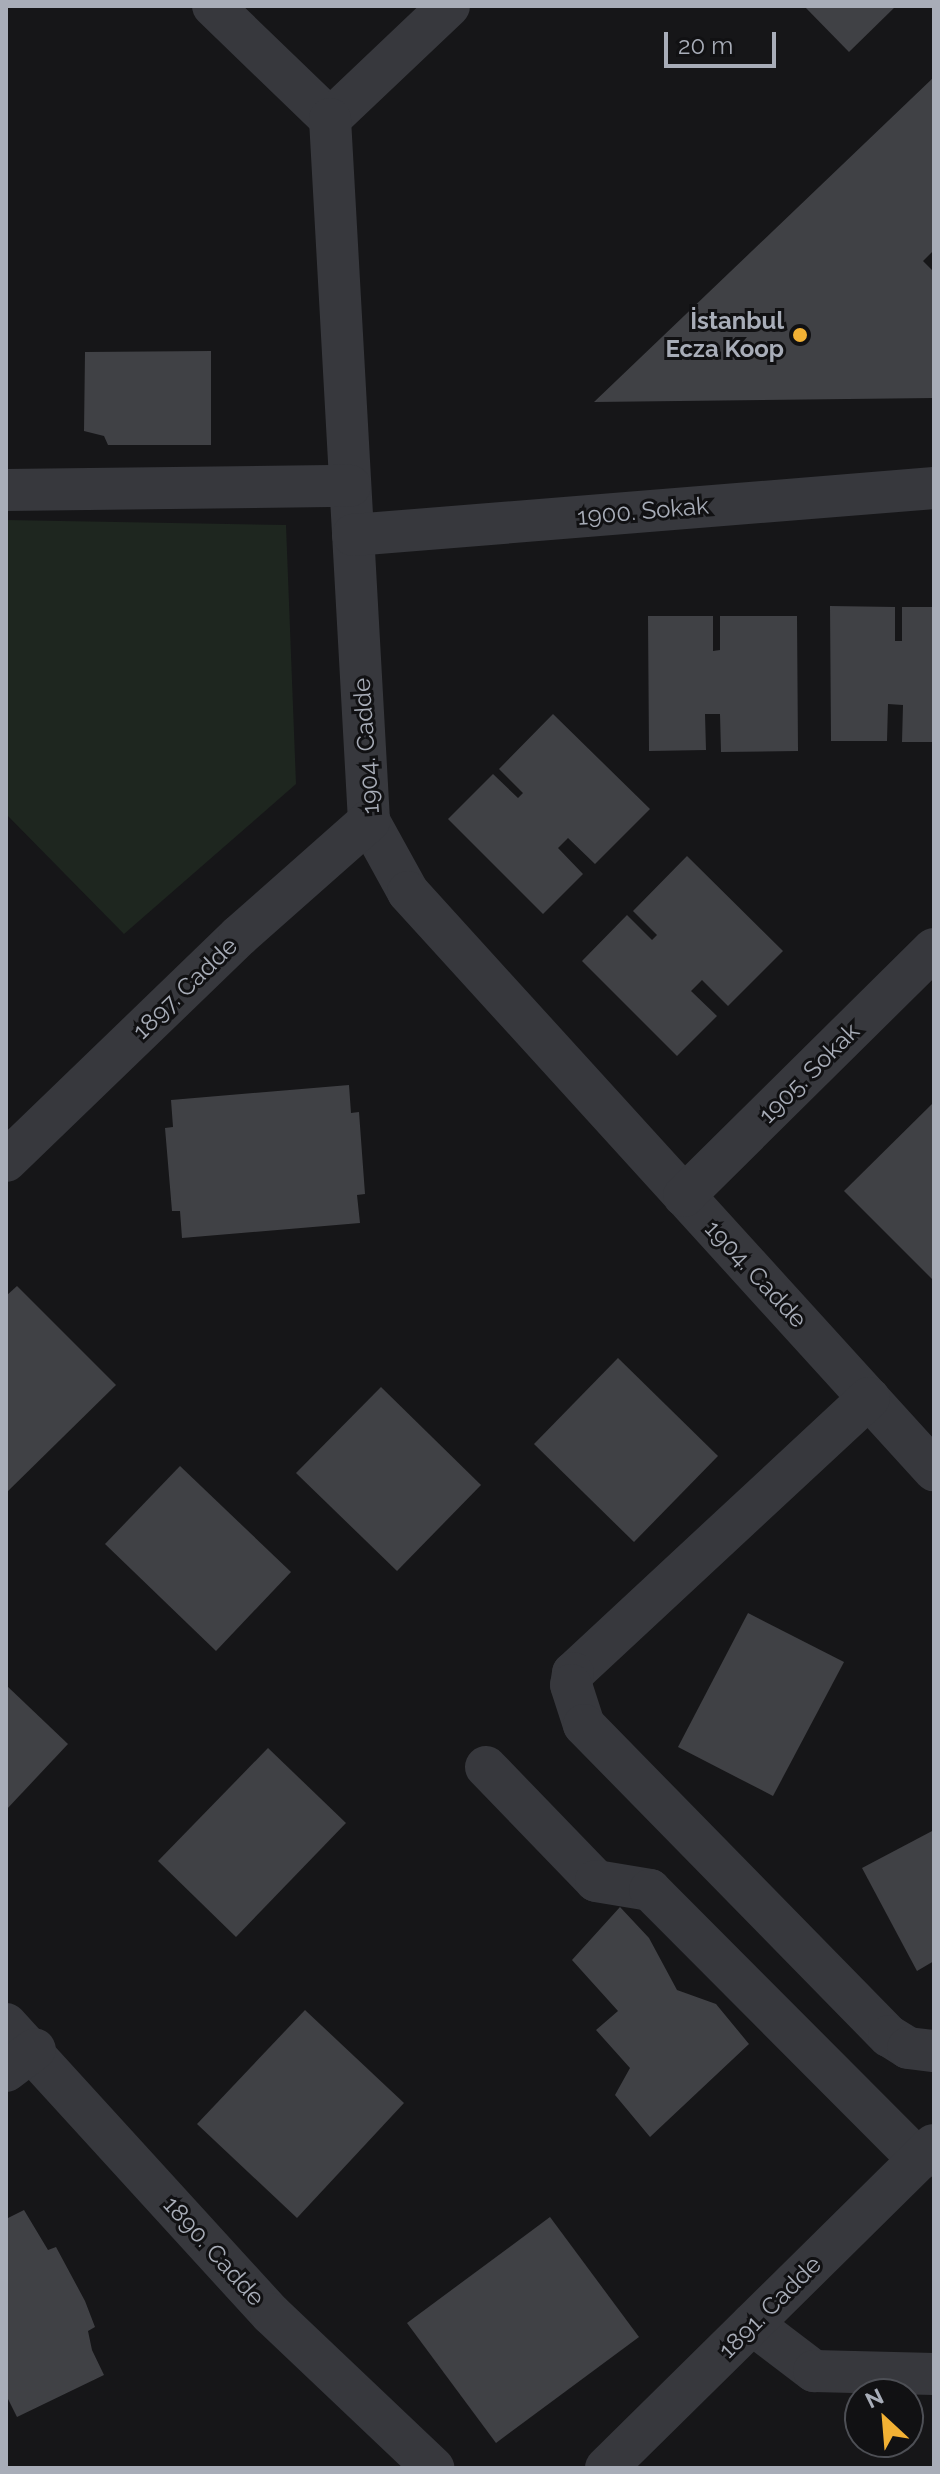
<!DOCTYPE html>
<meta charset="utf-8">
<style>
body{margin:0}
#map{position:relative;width:940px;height:2474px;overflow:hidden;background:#161618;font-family:Raleway,sans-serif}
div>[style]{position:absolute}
.green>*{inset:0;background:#1e261f}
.building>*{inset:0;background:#404145}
.minor>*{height:42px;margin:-21px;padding:0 21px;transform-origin:21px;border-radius:21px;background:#37383d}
.dots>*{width:22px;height:22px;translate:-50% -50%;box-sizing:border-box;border:4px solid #111113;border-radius:50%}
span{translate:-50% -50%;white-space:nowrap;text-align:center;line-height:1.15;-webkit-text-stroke:6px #111113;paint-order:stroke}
.poi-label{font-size:24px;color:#a8adb8;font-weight:700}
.right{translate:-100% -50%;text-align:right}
.street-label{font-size:24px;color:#a8adb8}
.frame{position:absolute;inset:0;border:8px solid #a8adb8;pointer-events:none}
.north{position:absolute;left:844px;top:2378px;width:80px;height:80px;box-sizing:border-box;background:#111113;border:2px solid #4d4f55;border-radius:50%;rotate:334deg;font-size:22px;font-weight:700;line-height:32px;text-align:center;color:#a8adb8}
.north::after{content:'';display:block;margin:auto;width:28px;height:36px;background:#f2b134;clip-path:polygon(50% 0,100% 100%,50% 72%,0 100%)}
.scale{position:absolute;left:664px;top:32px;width:112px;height:36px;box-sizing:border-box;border:4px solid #a8adb8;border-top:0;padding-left:10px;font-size:24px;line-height:28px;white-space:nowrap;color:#a8adb8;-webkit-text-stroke:6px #111113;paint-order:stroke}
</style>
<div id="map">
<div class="green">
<i style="clip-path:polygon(6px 520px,286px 525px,296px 784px,124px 934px,6px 814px)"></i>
</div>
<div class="building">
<i style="clip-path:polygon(804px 6px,896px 6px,849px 52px)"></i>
<i style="clip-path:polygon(934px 77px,934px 250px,923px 261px,934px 272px,934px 398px,594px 402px)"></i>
<i style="clip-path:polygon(211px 351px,211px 445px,108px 445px,104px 436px,84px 431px,85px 352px)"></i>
<i style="clip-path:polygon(830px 606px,895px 607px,895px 641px,902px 641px,902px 607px,934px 607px,934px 742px,902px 742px,903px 705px,888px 704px,887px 741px,831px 741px)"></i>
<i style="clip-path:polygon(648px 616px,713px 616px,713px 651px,720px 650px,720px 616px,797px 616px,798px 751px,721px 752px,720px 714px,705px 714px,706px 750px,649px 751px)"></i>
<i style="clip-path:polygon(553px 714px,650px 809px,595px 864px,568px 838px,558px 848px,583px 874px,543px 914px,448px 819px,493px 774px,518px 798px,523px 793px,499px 769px)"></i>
<i style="clip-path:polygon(687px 856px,783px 951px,728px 1006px,702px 980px,691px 991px,717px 1016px,677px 1056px,582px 961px,627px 915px,652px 940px,657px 935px,633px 911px)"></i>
<i style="clip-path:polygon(349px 1085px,351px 1113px,359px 1112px,365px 1194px,357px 1195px,360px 1223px,182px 1238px,180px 1211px,172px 1211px,165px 1128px,173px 1127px,171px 1100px)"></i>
<i style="clip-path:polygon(934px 1102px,934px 1281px,844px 1191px)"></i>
<i style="clip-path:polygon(17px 1286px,116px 1385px,6px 1493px,6px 1296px)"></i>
<i style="clip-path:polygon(618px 1358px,718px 1456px,634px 1542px,534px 1444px)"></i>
<i style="clip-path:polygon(381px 1387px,481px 1485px,397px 1571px,296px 1473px)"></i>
<i style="clip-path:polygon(180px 1466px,291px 1572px,216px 1651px,105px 1544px)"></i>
<i style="clip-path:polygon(748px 1613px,844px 1662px,773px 1796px,678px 1747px)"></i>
<i style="clip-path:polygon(6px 1685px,68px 1744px,6px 1810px)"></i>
<i style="clip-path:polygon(268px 1748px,346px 1823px,236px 1937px,158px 1861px)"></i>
<i style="clip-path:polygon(934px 1830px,934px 1961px,917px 1971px,862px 1868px)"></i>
<i style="clip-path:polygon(620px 1907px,649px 1938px,677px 1990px,716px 2004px,749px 2044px,650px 2137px,615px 2095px,630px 2068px,596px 2030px,618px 2011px,572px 1960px)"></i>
<i style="clip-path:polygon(305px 2010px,404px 2103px,297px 2218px,197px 2124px)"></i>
<i style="clip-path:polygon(24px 2210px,48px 2250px,56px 2247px,85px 2301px,95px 2327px,88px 2331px,92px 2350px,104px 2375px,17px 2417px,6px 2395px,6px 2219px)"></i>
<i style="clip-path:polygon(550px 2217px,639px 2337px,496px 2443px,407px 2323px)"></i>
</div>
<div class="minor">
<i style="left:213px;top:6px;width:163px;rotate:44deg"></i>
<i style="left:449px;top:6px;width:164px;rotate:136.5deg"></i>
<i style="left:330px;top:119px;width:703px;rotate:86.82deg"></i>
<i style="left:369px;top:821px;width:81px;rotate:61.2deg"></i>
<i style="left:408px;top:892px;width:782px;rotate:47.7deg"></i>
<i style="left:6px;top:490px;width:344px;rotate:-0.7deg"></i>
<i style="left:353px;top:535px;width:583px;rotate:-4.62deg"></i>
<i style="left:6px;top:1161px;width:324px;rotate:-44deg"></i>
<i style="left:239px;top:936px;width:174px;rotate:-41.5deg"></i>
<i style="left:684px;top:1196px;width:351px;rotate:-44.7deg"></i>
<i style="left:869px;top:1398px;width:404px;rotate:137.1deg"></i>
<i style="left:573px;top:1673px;width:12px;rotate:99deg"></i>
<i style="left:571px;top:1685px;width:42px;rotate:72deg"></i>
<i style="left:584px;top:1725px;width:436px;rotate:45.6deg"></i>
<i style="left:889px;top:2036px;width:22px;rotate:32deg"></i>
<i style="left:908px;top:2048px;width:26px;rotate:7deg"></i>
<i style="left:486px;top:1767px;width:158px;rotate:46deg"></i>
<i style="left:596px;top:1881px;width:55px;rotate:9.5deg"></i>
<i style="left:650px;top:1890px;width:381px;rotate:45.1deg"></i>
<i style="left:6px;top:2024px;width:393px;rotate:47.6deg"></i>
<i style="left:271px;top:2314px;width:224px;rotate:43.5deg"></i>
<i style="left:6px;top:2071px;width:36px;rotate:-37deg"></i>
<i style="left:752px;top:2324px;width:78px;rotate:37.2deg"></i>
<i style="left:814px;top:2371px;width:120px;rotate:1.4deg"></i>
<i style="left:606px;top:2468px;width:460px;rotate:-44.6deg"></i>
</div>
<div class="dots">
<i style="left:800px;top:335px;background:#f2b134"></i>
</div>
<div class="poi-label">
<span class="right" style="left:784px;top:335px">İstanbul<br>Ecza Koop</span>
</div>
<div class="street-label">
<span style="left:643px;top:511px;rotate:-5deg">1900. Sokak</span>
<span style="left:366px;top:746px;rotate:-94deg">1904. Cadde</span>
<span style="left:185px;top:988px;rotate:-44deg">1897. Cadde</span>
<span style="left:809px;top:1073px;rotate:-45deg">1905. Sokak</span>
<span style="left:756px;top:1274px;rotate:47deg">1904. Cadde</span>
<span style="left:214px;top:2251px;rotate:48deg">1890. Cadde</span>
<span style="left:770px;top:2307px;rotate:-45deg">1891. Cadde</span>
</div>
<div class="frame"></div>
<div class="north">N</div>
<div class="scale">20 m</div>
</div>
